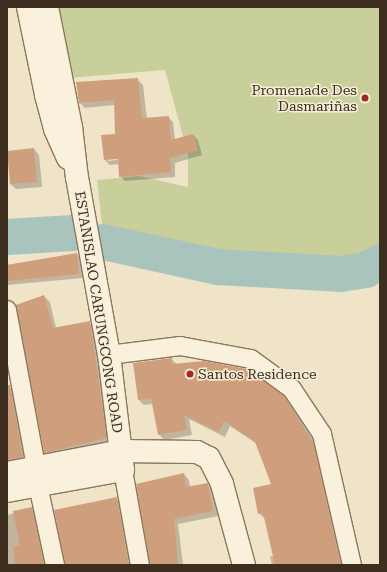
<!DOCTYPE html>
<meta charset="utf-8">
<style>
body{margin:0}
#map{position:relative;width:387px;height:572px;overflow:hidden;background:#f0e4c8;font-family:"Roboto Serif",serif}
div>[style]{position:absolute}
.green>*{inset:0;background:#c9cf9b}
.shadow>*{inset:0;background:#0003}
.river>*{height:36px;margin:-18px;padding:0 18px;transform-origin:18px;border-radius:18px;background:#a9c4bc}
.building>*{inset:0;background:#cf9f7d}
.roads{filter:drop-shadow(1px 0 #8d765c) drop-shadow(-1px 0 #8d765c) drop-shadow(0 1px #8d765c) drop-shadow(0 -1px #8d765c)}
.pedestrian>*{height:18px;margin:-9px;padding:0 9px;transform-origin:9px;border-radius:9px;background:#faf1dc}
.minor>*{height:22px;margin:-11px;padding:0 11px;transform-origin:11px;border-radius:11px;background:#faf1dc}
.tertiary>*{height:22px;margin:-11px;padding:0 11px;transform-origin:11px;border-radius:11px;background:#faf1dc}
.dots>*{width:11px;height:11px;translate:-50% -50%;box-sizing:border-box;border:2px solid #f7eed8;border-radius:50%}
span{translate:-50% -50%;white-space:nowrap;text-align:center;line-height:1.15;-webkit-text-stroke:3px #f7eed8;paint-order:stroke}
.poi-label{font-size:14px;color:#3d2e20}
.right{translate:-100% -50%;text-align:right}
.left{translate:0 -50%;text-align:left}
.street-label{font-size:14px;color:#3d2e20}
.frame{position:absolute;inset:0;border:8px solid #3d2e20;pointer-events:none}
</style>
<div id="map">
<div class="green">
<i style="clip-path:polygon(57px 7px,380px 7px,380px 246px,363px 257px,339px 259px,218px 254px,102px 225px,97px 180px,139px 176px,188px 187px,188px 155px,165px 70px,69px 78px)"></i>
</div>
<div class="shadow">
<i style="clip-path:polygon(evenodd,138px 80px,143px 85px,147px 119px,168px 117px,173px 122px,175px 140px,193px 135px,198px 140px,202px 155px,175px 163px,175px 177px,125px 181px,120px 176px,119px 164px,110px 165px,105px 160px,116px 135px,115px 105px,85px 108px,80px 103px,138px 80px,123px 157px,123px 159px,108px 161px,108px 159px,123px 157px)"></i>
<i style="clip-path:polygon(34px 149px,39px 155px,42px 187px,16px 189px,10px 184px)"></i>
<i style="clip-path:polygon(77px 254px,81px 259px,83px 278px,7px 285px,7px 265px)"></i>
<i style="clip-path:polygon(44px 296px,50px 302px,56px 328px,90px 323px,95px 328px,112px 444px,51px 458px,45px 453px)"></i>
<i style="clip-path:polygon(171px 359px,177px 364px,284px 397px,290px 403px,318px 448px,345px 565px,272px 565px,270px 556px,274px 556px,265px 519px,259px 513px,272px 485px,257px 444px,230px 426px,225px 437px,189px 419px,192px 435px,164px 440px,159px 434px,153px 404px,144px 405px,139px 400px)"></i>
<i style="clip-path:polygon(7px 386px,15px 391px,28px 462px,7px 466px)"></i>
<i style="clip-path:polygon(184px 474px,189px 480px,190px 487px,207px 484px,212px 489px,218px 516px,178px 524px,183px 565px,151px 565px)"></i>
<i style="clip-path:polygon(117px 499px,122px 504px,133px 565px,66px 565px)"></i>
<i style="clip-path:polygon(32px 508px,37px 514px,48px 565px,7px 565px,7px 515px)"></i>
</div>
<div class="river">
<i style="left:7px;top:237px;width:66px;rotate:-3.5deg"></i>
<i style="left:103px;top:242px;width:118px;rotate:12.3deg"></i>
<i style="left:218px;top:267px;width:123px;rotate:3.3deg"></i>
<i style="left:341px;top:274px;width:25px;rotate:-9deg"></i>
<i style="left:366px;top:270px;width:16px;rotate:-30deg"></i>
</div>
<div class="building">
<i style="clip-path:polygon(138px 78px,142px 118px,169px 116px,171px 140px,193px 134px,198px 150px,170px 158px,171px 172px,119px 177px,118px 159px,104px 160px,101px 135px,115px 134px,114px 100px,79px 103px,76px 82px)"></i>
<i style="clip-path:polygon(34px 148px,37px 182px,10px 184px,7px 151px)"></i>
<i style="clip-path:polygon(77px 253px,79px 274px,7px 281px,7px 265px)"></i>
<i style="clip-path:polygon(44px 295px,53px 328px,90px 321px,107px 438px,44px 453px,16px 305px)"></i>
<i style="clip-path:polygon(172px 358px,172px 364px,204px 361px,247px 369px,284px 396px,313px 442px,341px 565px,275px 565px,263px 513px,258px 514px,253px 488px,271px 484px,255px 442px,224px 421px,219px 432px,184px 415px,187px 430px,158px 435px,151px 398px,138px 400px,133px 363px)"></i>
<i style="clip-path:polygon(7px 385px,10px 385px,23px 457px,7px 460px)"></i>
<i style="clip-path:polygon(184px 473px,186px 487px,208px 483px,213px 511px,174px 519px,178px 565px,150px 565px,136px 484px)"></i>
<i style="clip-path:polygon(117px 497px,129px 565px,65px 565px,54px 510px)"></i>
<i style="clip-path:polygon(32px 507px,44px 565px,15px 565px,13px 547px,20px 546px,13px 511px)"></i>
</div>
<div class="roads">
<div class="pedestrian">
<i style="left:7px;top:310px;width:160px;rotate:79.5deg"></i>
<i style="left:109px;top:355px;width:72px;rotate:-7.2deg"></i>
<i style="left:180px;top:346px;width:72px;rotate:10.4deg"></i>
<i style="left:251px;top:359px;width:51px;rotate:36.2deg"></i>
<i style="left:292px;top:389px;width:54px;rotate:56.3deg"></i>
<i style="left:322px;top:434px;width:134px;rotate:77.1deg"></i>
<i style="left:123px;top:470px;width:97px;rotate:79.9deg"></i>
<i style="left:38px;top:485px;width:82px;rotate:78deg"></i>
</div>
<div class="minor">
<i style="left:121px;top:451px;width:76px;rotate:0.8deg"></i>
<i style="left:197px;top:452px;width:13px;rotate:27deg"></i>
<i style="left:209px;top:458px;width:29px;rotate:63deg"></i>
<i style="left:222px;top:484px;width:84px;rotate:74.8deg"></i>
</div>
<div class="tertiary">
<i style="left:28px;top:7px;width:90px;rotate:78.4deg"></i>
<i style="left:46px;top:95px;width:35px;rotate:75deg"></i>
<i style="left:55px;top:129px;width:32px;rotate:66deg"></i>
<i style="left:7px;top:473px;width:116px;rotate:-10.9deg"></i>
<i style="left:7px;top:491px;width:118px;rotate:-10.3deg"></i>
<i style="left:123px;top:470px;width:116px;rotate:-96.9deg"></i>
<i style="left:109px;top:355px;width:180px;rotate:-100.2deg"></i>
<i style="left:77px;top:178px;width:51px;rotate:-96.7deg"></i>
<i style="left:71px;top:127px;width:122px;rotate:-101.3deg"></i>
</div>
</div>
<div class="dots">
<i style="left:365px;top:98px;background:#9e2a2b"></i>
<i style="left:190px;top:374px;background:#9e2a2b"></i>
</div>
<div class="poi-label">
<span class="right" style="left:357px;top:98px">Promenade Des<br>Dasmariñas</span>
<span class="left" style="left:198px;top:374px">Santos Residence</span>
</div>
<div class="street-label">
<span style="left:99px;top:312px;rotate:81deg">ESTANISLAO CARUNGCONG ROAD</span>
</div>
<div class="frame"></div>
</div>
